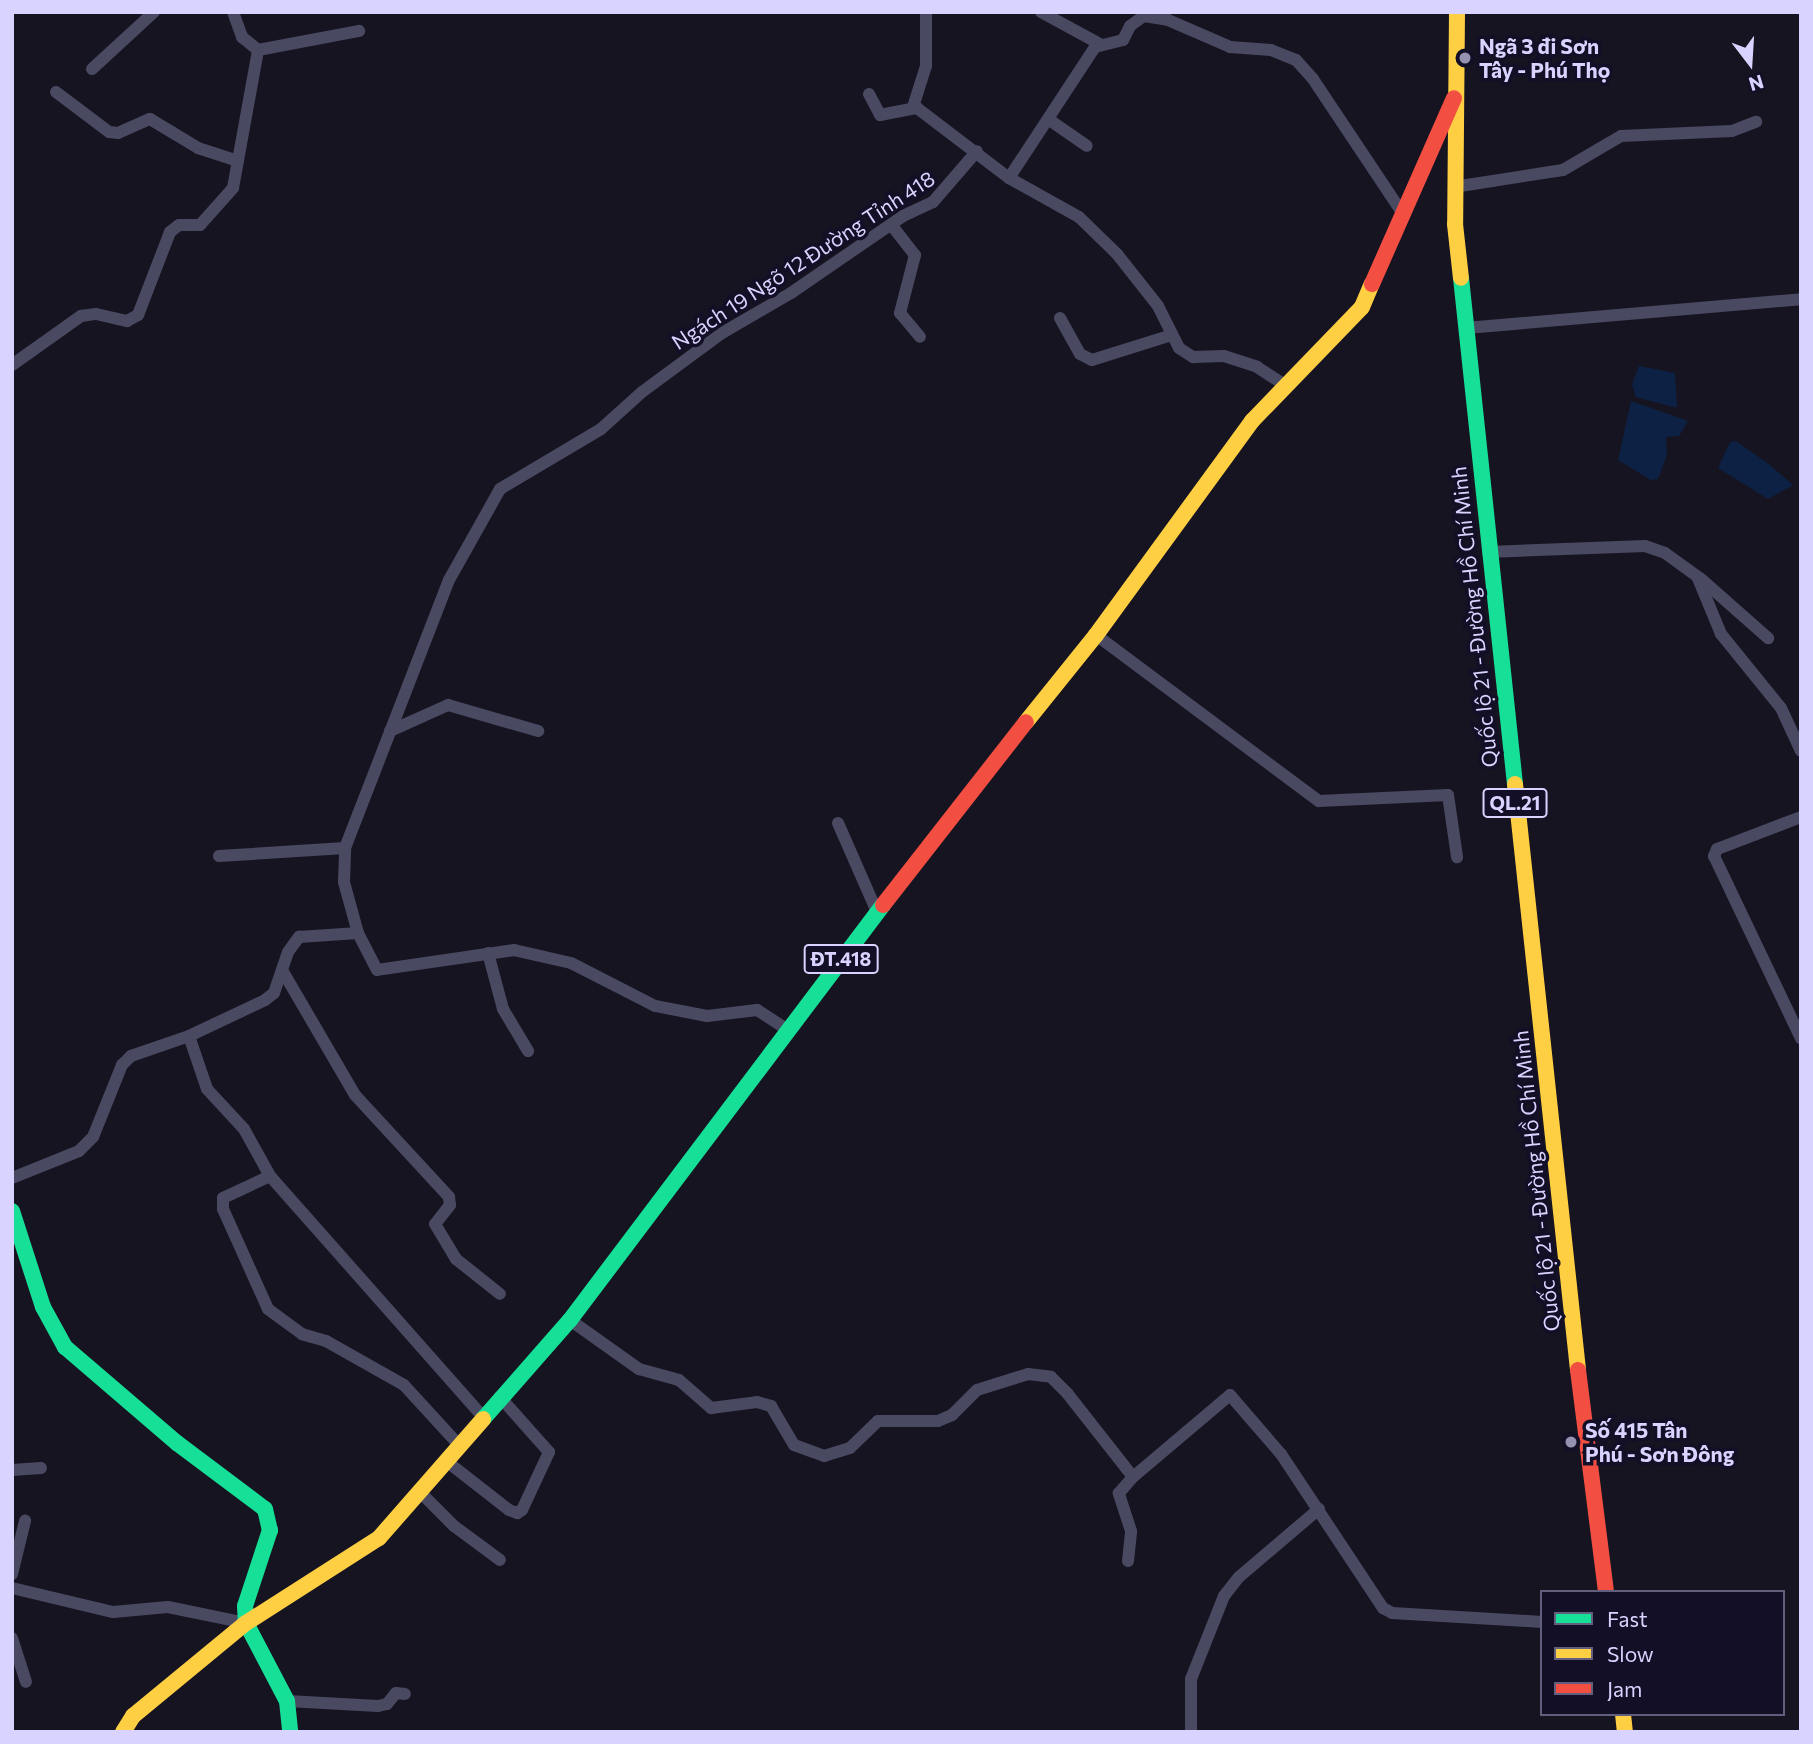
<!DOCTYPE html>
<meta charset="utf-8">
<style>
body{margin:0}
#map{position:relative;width:1813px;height:1744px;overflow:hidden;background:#161421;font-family:Commissioner,sans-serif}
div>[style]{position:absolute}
.water>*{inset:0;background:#0d2144}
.street>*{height:12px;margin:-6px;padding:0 6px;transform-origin:6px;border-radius:6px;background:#4a4962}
.fast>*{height:16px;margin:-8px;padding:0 8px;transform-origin:8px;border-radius:8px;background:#16e098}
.slow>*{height:16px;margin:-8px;padding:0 8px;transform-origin:8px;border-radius:8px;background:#ffcf43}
.jam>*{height:16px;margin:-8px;padding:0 8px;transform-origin:8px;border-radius:8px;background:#f24e42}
.dots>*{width:19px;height:19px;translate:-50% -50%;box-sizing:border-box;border:4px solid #130f26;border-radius:50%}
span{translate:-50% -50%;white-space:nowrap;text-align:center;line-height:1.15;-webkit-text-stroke:7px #130f26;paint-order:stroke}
.shield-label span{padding:2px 5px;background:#130f26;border:2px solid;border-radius:5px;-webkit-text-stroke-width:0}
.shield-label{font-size:19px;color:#d9d4ff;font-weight:700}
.poi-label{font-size:21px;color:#d9d4ff;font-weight:700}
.left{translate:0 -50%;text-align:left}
.street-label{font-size:21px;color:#d9d4ff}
.frame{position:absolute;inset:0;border:14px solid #d9d4ff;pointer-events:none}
.legend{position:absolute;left:1540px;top:1590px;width:245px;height:126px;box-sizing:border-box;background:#130f26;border:2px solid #625e7d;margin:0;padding:9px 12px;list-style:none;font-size:21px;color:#d9d4ff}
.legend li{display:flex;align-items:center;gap:14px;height:35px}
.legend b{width:35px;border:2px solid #625e7d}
.north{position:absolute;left:1715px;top:28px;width:70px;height:70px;-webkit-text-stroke:5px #130f26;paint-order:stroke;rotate:163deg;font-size:19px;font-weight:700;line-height:28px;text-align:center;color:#d9d4ff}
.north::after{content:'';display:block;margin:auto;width:24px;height:32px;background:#d9d4ff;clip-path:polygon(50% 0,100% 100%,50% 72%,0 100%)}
</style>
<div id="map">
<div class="water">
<i style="clip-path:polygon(1639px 366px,1675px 373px,1677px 408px,1636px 397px,1632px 384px)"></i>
<i style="clip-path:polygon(1631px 401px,1688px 421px,1679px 436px,1666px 437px,1667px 455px,1658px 479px,1651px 480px,1618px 460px)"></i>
<i style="clip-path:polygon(1736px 441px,1770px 465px,1793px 485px,1768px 499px,1718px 468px,1730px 442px)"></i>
</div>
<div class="street">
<i style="left:233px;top:12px;width:27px;rotate:70deg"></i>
<i style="left:242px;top:37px;width:21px;rotate:39deg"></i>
<i style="left:1041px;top:12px;width:67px;rotate:28.5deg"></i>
<i style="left:258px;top:50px;width:103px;rotate:-10.7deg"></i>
<i style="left:92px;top:69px;width:84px;rotate:-42.6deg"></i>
<i style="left:56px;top:92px;width:66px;rotate:37deg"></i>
<i style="left:109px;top:132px;width:9px;rotate:6deg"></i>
<i style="left:118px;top:133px;width:35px;rotate:-24deg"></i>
<i style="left:150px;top:119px;width:56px;rotate:31.1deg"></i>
<i style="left:198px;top:148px;width:42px;rotate:18deg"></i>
<i style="left:869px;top:94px;width:24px;rotate:62deg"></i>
<i style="left:880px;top:115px;width:38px;rotate:-11deg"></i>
<i style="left:917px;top:108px;width:116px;rotate:37.3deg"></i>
<i style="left:1009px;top:178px;width:80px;rotate:29.1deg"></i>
<i style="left:1079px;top:217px;width:53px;rotate:44.2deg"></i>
<i style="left:1117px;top:254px;width:66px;rotate:51.7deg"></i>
<i style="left:1158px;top:306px;width:47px;rotate:63.4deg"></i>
<i style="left:1179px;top:348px;width:17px;rotate:33deg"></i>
<i style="left:1193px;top:357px;width:31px;rotate:-2deg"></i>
<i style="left:1224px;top:356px;width:35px;rotate:18deg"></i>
<i style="left:1257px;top:367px;width:35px;rotate:33deg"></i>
<i style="left:913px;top:107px;width:43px;rotate:-72.4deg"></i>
<i style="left:926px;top:66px;width:54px;rotate:-90deg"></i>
<i style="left:1048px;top:119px;width:47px;rotate:34.7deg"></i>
<i style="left:1009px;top:178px;width:157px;rotate:-56.7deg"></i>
<i style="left:1095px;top:47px;width:29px;rotate:-14deg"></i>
<i style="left:1123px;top:40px;width:16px;rotate:-63deg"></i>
<i style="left:1130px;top:26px;width:17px;rotate:-36deg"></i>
<i style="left:1144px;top:16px;width:24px;rotate:9deg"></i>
<i style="left:1168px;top:20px;width:68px;rotate:23.5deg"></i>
<i style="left:1230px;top:47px;width:41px;rotate:4.2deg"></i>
<i style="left:1271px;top:50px;width:27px;rotate:22deg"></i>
<i style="left:1296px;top:60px;width:25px;rotate:48deg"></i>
<i style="left:1313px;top:79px;width:162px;rotate:56.3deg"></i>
<i style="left:1454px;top:187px;width:110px;rotate:-8.9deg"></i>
<i style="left:1563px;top:170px;width:67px;rotate:-30.4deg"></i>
<i style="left:1621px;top:136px;width:111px;rotate:-2.6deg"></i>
<i style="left:1732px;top:131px;width:26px;rotate:-21deg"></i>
<i style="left:893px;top:227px;width:36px;rotate:52deg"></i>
<i style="left:915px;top:255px;width:60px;rotate:104.5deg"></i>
<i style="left:900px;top:313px;width:31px;rotate:50deg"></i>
<i style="left:1060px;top:318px;width:41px;rotate:60.9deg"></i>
<i style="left:1080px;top:354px;width:13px;rotate:27deg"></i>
<i style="left:1092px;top:360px;width:84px;rotate:-17.4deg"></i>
<i style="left:1466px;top:328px;width:336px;rotate:-4.9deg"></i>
<i style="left:12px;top:365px;width:85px;rotate:-35.4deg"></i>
<i style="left:81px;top:316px;width:15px;rotate:-8deg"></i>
<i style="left:96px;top:314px;width:32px;rotate:13deg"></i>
<i style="left:127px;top:321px;width:13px;rotate:-29deg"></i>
<i style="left:138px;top:315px;width:89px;rotate:-68.9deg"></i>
<i style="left:170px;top:232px;width:11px;rotate:-38deg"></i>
<i style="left:179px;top:225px;width:21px"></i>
<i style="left:200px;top:225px;width:50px;rotate:-48.3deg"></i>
<i style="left:233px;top:188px;width:140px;rotate:-79.7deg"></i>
<i style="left:1488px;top:552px;width:157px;rotate:-2.2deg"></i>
<i style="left:1645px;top:546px;width:21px;rotate:19deg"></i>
<i style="left:1665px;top:553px;width:39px;rotate:36deg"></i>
<i style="left:1697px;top:576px;width:63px;rotate:67.5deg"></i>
<i style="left:1721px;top:634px;width:95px;rotate:51deg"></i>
<i style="left:1781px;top:708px;width:47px;rotate:65.1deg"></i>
<i style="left:1700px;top:578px;width:91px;rotate:41.4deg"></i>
<i style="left:1096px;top:635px;width:278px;rotate:36.7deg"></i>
<i style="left:1319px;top:801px;width:129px;rotate:-2.7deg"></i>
<i style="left:1448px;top:795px;width:63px;rotate:81.7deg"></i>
<i style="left:390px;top:731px;width:64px;rotate:-24.1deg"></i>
<i style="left:448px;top:705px;width:94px;rotate:16.1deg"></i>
<i style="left:1801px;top:817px;width:90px;rotate:159.1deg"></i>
<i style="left:1717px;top:849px;width:8px;rotate:113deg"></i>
<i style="left:1714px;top:856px;width:202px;rotate:64.5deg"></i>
<i style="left:838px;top:823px;width:97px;rotate:66.3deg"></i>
<i style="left:219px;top:856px;width:126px;rotate:-3.6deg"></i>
<i style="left:488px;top:953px;width:58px;rotate:75deg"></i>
<i style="left:503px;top:1009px;width:49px;rotate:59.2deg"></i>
<i style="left:282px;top:970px;width:145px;rotate:59.7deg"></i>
<i style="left:355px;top:1095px;width:139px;rotate:47.3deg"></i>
<i style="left:449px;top:1197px;width:8px;rotate:83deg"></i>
<i style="left:450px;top:1205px;width:24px;rotate:128deg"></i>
<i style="left:435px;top:1224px;width:41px;rotate:59deg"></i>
<i style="left:456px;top:1259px;width:56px;rotate:38.5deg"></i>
<i style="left:788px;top:1030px;width:37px;rotate:-147deg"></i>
<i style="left:757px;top:1010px;width:50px;rotate:173.2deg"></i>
<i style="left:707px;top:1016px;width:53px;rotate:-169.1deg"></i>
<i style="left:655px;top:1006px;width:94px;rotate:-152.9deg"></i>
<i style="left:571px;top:963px;width:58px;rotate:-167.2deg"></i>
<i style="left:514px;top:950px;width:138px;rotate:171.7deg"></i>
<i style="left:377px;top:970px;width:42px;rotate:-117.2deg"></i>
<i style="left:358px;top:933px;width:53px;rotate:-105.4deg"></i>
<i style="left:344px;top:882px;width:34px;rotate:-88deg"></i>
<i style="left:345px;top:848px;width:287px;rotate:-68.8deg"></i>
<i style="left:449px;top:580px;width:104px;rotate:-60.7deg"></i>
<i style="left:500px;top:489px;width:117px;rotate:-30.7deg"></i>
<i style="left:601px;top:429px;width:55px;rotate:-42.1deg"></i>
<i style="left:642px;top:392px;width:99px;rotate:-36.4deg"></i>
<i style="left:722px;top:333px;width:80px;rotate:-30.1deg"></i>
<i style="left:791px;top:293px;width:136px;rotate:-34.5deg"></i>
<i style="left:903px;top:216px;width:33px;rotate:-25deg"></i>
<i style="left:933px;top:202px;width:67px;rotate:-49.2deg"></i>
<i style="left:189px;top:1036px;width:56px;rotate:71.2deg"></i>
<i style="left:207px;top:1089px;width:54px;rotate:47.2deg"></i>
<i style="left:244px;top:1129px;width:54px;rotate:61deg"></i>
<i style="left:12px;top:1178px;width:72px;rotate:-21.9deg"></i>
<i style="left:79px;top:1151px;width:20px;rotate:-45deg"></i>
<i style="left:93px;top:1137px;width:78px;rotate:-68.1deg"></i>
<i style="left:122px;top:1065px;width:13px;rotate:-45deg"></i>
<i style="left:131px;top:1056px;width:61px;rotate:-19deg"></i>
<i style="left:189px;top:1036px;width:84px;rotate:-25.3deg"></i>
<i style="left:265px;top:1000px;width:11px;rotate:-38deg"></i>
<i style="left:274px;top:993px;width:43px;rotate:-71.1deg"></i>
<i style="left:288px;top:952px;width:19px;rotate:-54deg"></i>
<i style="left:299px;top:937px;width:59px;rotate:-3.9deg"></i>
<i style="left:570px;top:1320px;width:85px;rotate:35.4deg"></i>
<i style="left:639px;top:1369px;width:41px;rotate:15.4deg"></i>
<i style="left:679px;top:1380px;width:43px;rotate:41.2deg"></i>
<i style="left:711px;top:1408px;width:46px;rotate:-7.4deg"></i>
<i style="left:757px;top:1402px;width:15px;rotate:16deg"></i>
<i style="left:771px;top:1406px;width:45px;rotate:59.5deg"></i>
<i style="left:794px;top:1445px;width:32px;rotate:20deg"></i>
<i style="left:824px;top:1456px;width:27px;rotate:-17deg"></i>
<i style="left:850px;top:1448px;width:39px;rotate:-44deg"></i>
<i style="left:878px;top:1421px;width:60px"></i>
<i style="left:938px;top:1421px;width:15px;rotate:-23deg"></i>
<i style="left:952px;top:1415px;width:35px;rotate:-45deg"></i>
<i style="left:977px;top:1390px;width:53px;rotate:-17.4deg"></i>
<i style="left:1028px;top:1374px;width:23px;rotate:7deg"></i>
<i style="left:1051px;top:1377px;width:23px;rotate:45deg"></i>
<i style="left:1067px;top:1393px;width:107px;rotate:51.8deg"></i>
<i style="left:1133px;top:1477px;width:127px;rotate:-40.2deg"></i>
<i style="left:1230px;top:1395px;width:78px;rotate:49.2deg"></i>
<i style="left:1281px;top:1454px;width:185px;rotate:56.5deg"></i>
<i style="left:1383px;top:1608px;width:10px;rotate:29deg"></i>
<i style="left:1392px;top:1613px;width:150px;rotate:3.4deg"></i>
<i style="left:458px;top:1444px;width:80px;rotate:-132.5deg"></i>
<i style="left:404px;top:1385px;width:90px;rotate:-150.6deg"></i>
<i style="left:326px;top:1341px;width:25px;rotate:-164deg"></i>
<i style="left:302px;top:1334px;width:42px;rotate:-143.7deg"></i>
<i style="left:268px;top:1309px;width:110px;rotate:-114.2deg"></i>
<i style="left:223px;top:1209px;width:11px;rotate:-90deg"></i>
<i style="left:223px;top:1198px;width:52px;rotate:-25.1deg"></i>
<i style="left:270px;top:1176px;width:322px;rotate:48.5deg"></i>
<i style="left:445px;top:1460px;width:81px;rotate:38deg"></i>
<i style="left:509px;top:1510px;width:9px;rotate:21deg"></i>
<i style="left:517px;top:1513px;width:6px;rotate:-31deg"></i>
<i style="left:522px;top:1510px;width:64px;rotate:-65deg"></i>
<i style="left:549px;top:1452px;width:74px;rotate:-131.7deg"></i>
<i style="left:12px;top:1470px;width:29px;rotate:-4deg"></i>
<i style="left:420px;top:1492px;width:48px;rotate:45deg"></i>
<i style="left:454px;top:1526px;width:57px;rotate:36.5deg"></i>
<i style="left:1128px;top:1561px;width:30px;rotate:-84deg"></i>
<i style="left:1131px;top:1531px;width:40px;rotate:-108deg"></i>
<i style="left:1119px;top:1493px;width:21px;rotate:-49deg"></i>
<i style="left:12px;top:1574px;width:55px;rotate:-76.2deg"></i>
<i style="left:12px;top:1588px;width:104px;rotate:13.4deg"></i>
<i style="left:113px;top:1612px;width:55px;rotate:-5.2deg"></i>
<i style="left:168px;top:1607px;width:80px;rotate:11.6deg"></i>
<i style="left:12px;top:1638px;width:46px;rotate:72.3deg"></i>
<i style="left:287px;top:1701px;width:91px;rotate:3.1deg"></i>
<i style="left:378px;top:1706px;width:9px;rotate:-13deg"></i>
<i style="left:387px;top:1704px;width:14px;rotate:-51deg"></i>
<i style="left:396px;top:1693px;width:9px;rotate:6deg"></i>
<i style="left:1191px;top:1732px;width:53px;rotate:-90deg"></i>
<i style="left:1191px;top:1679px;width:89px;rotate:-68.3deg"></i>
<i style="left:1224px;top:1596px;width:24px;rotate:-52deg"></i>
<i style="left:1239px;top:1577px;width:105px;rotate:-40.4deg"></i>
</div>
<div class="fast">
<i style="left:1461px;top:278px;width:509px;rotate:83.91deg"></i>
<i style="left:12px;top:1211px;width:101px;rotate:72.1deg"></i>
<i style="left:43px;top:1307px;width:46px;rotate:61.2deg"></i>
<i style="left:65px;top:1347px;width:148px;rotate:40.6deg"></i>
<i style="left:177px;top:1443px;width:110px;rotate:36.9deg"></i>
<i style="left:265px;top:1509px;width:22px;rotate:77deg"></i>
<i style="left:270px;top:1530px;width:80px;rotate:108.2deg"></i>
<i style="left:245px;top:1606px;width:17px;rotate:87deg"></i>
<i style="left:246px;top:1623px;width:88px;rotate:62.3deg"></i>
<i style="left:287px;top:1701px;width:31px;rotate:84deg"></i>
<i style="left:483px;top:1419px;width:132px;rotate:-48.7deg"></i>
<i style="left:570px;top:1320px;width:520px;rotate:-52.98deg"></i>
</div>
<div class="slow">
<i style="left:1457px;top:12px;width:212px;rotate:90.5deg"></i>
<i style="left:1455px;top:224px;width:54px;rotate:83.7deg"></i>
<i style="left:1026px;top:722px;width:112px;rotate:-51.2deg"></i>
<i style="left:1096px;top:635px;width:265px;rotate:-53.9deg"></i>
<i style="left:1252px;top:421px;width:158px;rotate:-46deg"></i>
<i style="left:1362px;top:307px;width:25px;rotate:-67deg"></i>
<i style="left:1515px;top:784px;width:589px;rotate:83.86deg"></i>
<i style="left:1623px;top:1714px;width:18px;rotate:84deg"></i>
<i style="left:123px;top:1732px;width:19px;rotate:-58deg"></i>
<i style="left:133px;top:1716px;width:146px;rotate:-39.5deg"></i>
<i style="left:246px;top:1623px;width:158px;rotate:-32.6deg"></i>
<i style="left:379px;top:1538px;width:158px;rotate:-48.8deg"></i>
</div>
<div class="jam">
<i style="left:1372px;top:284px;width:203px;rotate:-66.2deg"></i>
<i style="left:883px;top:905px;width:232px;rotate:-52deg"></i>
<i style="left:1578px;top:1370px;width:224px;rotate:82.8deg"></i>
</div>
<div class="dots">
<i style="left:1465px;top:58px;background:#9591b1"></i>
<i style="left:1571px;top:1442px;background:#9591b1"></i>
</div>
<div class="shield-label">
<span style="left:1515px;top:803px">QL.21</span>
<span style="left:841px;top:959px">ĐT.418</span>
</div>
<div class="poi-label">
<span class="left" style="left:1479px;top:58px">Ngã 3 đi Sơn<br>Tây - Phú Thọ</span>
<span class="left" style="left:1585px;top:1442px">Số 415 Tân<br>Phú - Sơn Đông</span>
</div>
<div class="street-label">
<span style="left:803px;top:260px;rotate:-33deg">Ngách 19 Ngõ 12 Đường Tỉnh 418</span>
<span style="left:1474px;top:617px;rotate:-96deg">Quốc lộ 21 - Đường Hồ Chí Minh</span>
<span style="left:1536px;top:1181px;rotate:-96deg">Quốc lộ 21 - Đường Hồ Chí Minh</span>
</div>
<div class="frame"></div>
<ul class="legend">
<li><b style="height:9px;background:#16e098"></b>Fast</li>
<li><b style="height:9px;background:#ffcf43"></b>Slow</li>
<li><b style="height:9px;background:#f24e42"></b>Jam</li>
</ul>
<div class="north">N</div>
</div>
